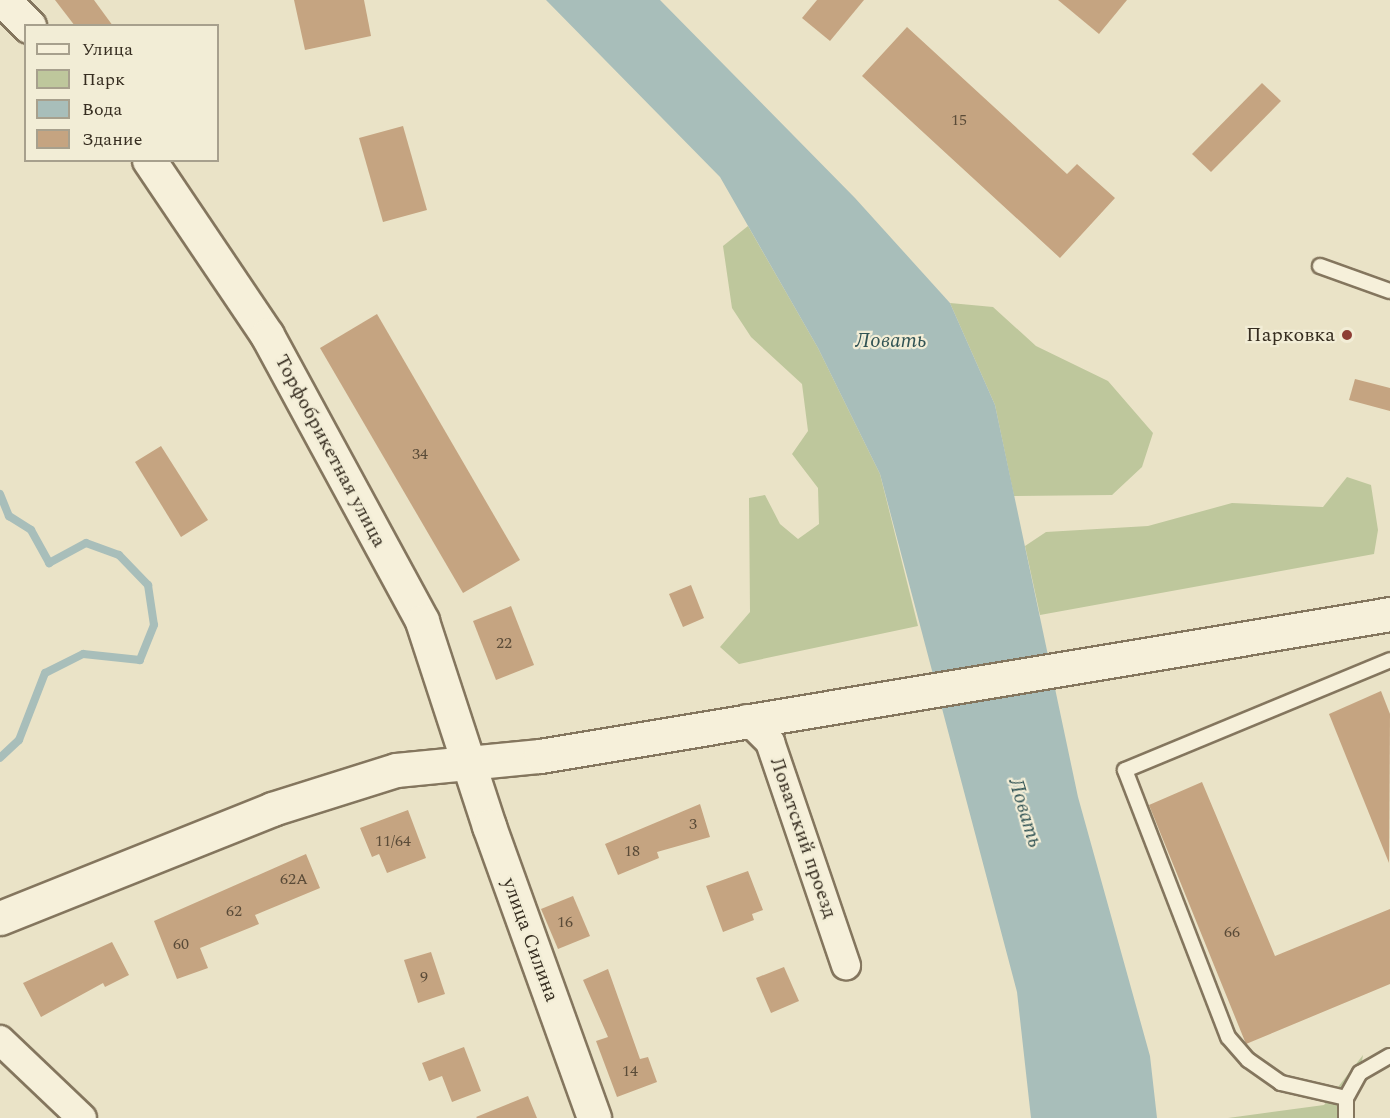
<!DOCTYPE html>
<meta charset="utf-8">
<style>
body{margin:0}
#map{position:relative;width:1390px;height:1118px;overflow:hidden;background:#eae3c7;font-family:Spectral,serif}
div>[style]{position:absolute}
.green>*{inset:0;background:#bec79c}
.water>*{inset:0;background:#a8beba}
.stream>*{height:8px;margin:-4px;padding:0 4px;transform-origin:4px;border-radius:4px;background:#a8beba}
.building>*{inset:0;background:#c5a481}
.roads{filter:drop-shadow(2px 0 #84765e) drop-shadow(-2px 0 #84765e) drop-shadow(0 2px #84765e) drop-shadow(0 -2px #84765e)}
.service>*{height:14px;margin:-7px;padding:0 7px;transform-origin:7px;border-radius:7px;background:#f6f0da}
.minor>*{height:28px;margin:-14px;padding:0 14px;transform-origin:14px;border-radius:14px;background:#f6f0da}
.tertiary>*{height:33px;margin:-16.5px;padding:0 16.5px;transform-origin:16.5px;border-radius:16.5px;background:#f6f0da}
.secondary>*{height:33px;margin:-16.5px;padding:0 16.5px;transform-origin:16.5px;border-radius:16.5px;background:#f6f0da}
.dots>*{width:16px;height:16px;translate:-50% -50%;box-sizing:border-box;border:3px solid #f2edd6;border-radius:50%}
span{translate:-50% -50%;white-space:nowrap;text-align:center;line-height:1.15;-webkit-text-stroke:4.5px #f2edd6;paint-order:stroke}
.number-label{font-size:16px;color:#5a4b38}
.number-label span{-webkit-text-stroke-width:0}
.poi-label{font-size:20px;color:#362d20}
.right{translate:-100% -50%;text-align:right}
.street-label{font-size:20px;color:#362d20}
.water-label{font-size:21px;color:#315354;font-style:italic}
.legend{position:absolute;left:24px;top:24px;width:195px;height:138px;box-sizing:border-box;background:#f2edd6;border:2px solid #a7a08d;margin:0;padding:8px 10px;list-style:none;font-size:18px;color:#362d20}
.legend li{display:flex;align-items:center;gap:12px;height:30px}
.legend b{width:30px;border:2px solid #a7a08d}
</style>
<div id="map">
<div class="green">
<i style="clip-path:polygon(748px 226px,818px 348px,880px 474px,918px 626px,739px 664px,720px 647px,750px 612px,749px 498px,765px 495px,780px 524px,798px 539px,819px 524px,818px 488px,792px 454px,808px 431px,802px 384px,751px 337px,732px 308px,723px 246px)"></i>
<i style="clip-path:polygon(950px 303px,993px 307px,1036px 346px,1108px 381px,1153px 433px,1142px 467px,1112px 495px,1014px 496px,995px 405px)"></i>
<i style="clip-path:polygon(1347px 477px,1371px 485px,1378px 530px,1374px 554px,1040px 615px,1025px 546px,1046px 532px,1148px 526px,1232px 503px,1323px 507px)"></i>
<i style="clip-path:polygon(1363px 1055px,1352px 1118px,1228px 1118px,1324px 1105px)"></i>
</div>
<div class="water">
<i style="clip-path:polygon(546px 0,660px 0,855px 198px,950px 303px,995px 405px,1078px 797px,1150px 1056px,1157px 1118px,1031px 1118px,1017px 992px,880px 474px,818px 348px,720px 177px)"></i>
</div>
<div class="stream">
<i style="left:0;top:494px;width:24px;rotate:68deg"></i>
<i style="left:9px;top:516px;width:26px;rotate:32deg"></i>
<i style="left:31px;top:530px;width:38px;rotate:61deg"></i>
<i style="left:49px;top:563px;width:42px;rotate:-28.4deg"></i>
<i style="left:86px;top:543px;width:35px;rotate:20deg"></i>
<i style="left:119px;top:555px;width:42px;rotate:46deg"></i>
<i style="left:148px;top:585px;width:40px;rotate:81.5deg"></i>
<i style="left:154px;top:625px;width:38px;rotate:112deg"></i>
<i style="left:140px;top:660px;width:57px;rotate:-174deg"></i>
<i style="left:83px;top:654px;width:42px;rotate:153.4deg"></i>
<i style="left:45px;top:673px;width:72px;rotate:111.2deg"></i>
<i style="left:19px;top:740px;width:26px;rotate:137deg"></i>
</div>
<div class="building">
<i style="clip-path:polygon(55px 0,94px 0,113px 26px,75px 26px)"></i>
<i style="clip-path:polygon(294px 0,364px 0,371px 36px,305px 50px)"></i>
<i style="clip-path:polygon(817px 0,864px 0,830px 41px,802px 18px)"></i>
<i style="clip-path:polygon(1058px 0,1127px 0,1099px 34px)"></i>
<i style="clip-path:polygon(907px 27px,1067px 174px,1077px 164px,1115px 198px,1060px 258px,862px 76px)"></i>
<i style="clip-path:polygon(1262px 83px,1281px 101px,1211px 172px,1192px 154px)"></i>
<i style="clip-path:polygon(403px 126px,427px 210px,383px 222px,359px 138px)"></i>
<i style="clip-path:polygon(377px 314px,520px 560px,463px 593px,320px 348px)"></i>
<i style="clip-path:polygon(1355px 379px,1390px 388px,1390px 411px,1349px 400px)"></i>
<i style="clip-path:polygon(161px 446px,208px 520px,181px 537px,135px 462px)"></i>
<i style="clip-path:polygon(691px 585px,704px 618px,683px 627px,669px 594px)"></i>
<i style="clip-path:polygon(511px 606px,534px 665px,496px 680px,473px 621px)"></i>
<i style="clip-path:polygon(1381px 691px,1390px 714px,1389px 863px,1329px 714px)"></i>
<i style="clip-path:polygon(1202px 782px,1275px 956px,1390px 909px,1390px 984px,1246px 1044px,1149px 805px)"></i>
<i style="clip-path:polygon(700px 804px,710px 837px,657px 852px,659px 858px,618px 875px,605px 844px)"></i>
<i style="clip-path:polygon(408px 810px,426px 858px,387px 873px,379px 854px,372px 857px,360px 828px)"></i>
<i style="clip-path:polygon(306px 854px,320px 888px,255px 915px,259px 924px,200px 948px,208px 968px,177px 979px,154px 921px)"></i>
<i style="clip-path:polygon(748px 871px,763px 910px,752px 914px,754px 920px,723px 932px,706px 886px)"></i>
<i style="clip-path:polygon(573px 896px,590px 936px,558px 949px,541px 909px)"></i>
<i style="clip-path:polygon(112px 942px,129px 975px,105px 987px,103px 983px,41px 1017px,23px 983px)"></i>
<i style="clip-path:polygon(431px 952px,445px 994px,418px 1003px,404px 960px)"></i>
<i style="clip-path:polygon(784px 967px,799px 1001px,771px 1013px,756px 978px)"></i>
<i style="clip-path:polygon(608px 969px,640px 1059px,648px 1057px,657px 1082px,617px 1097px,596px 1041px,608px 1037px,583px 980px)"></i>
<i style="clip-path:polygon(464px 1047px,481px 1091px,452px 1102px,442px 1076px,429px 1081px,422px 1063px)"></i>
<i style="clip-path:polygon(528px 1096px,537px 1118px,477px 1118px,476px 1117px)"></i>
</div>
<div class="roads">
<div class="service">
<i style="left:1320px;top:266px;width:74px;rotate:19.7deg"></i>
<i style="left:1346px;top:1098px;width:67px;rotate:-167deg"></i>
<i style="left:1281px;top:1083px;width:40px;rotate:-145.1deg"></i>
<i style="left:1248px;top:1060px;width:30px;rotate:-131deg"></i>
<i style="left:1228px;top:1037px;width:286px;rotate:-111.1deg"></i>
<i style="left:1125px;top:770px;width:287px;rotate:-22.5deg"></i>
<i style="left:1346px;top:1118px;width:20px;rotate:-90deg"></i>
<i style="left:1346px;top:1098px;width:29px;rotate:-61deg"></i>
<i style="left:1360px;top:1073px;width:34px;rotate:-30deg"></i>
</div>
<div class="minor">
<i style="left:747px;top:719px;width:33px;rotate:45deg"></i>
<i style="left:770px;top:742px;width:236px;rotate:71.2deg"></i>
<i style="left:0;top:1040px;width:113px;rotate:43.6deg"></i>
</div>
<div class="tertiary">
<i style="left:3px;top:0;width:37px;rotate:45deg"></i>
<i style="left:149px;top:160px;width:211px;rotate:56deg"></i>
<i style="left:267px;top:335px;width:325px;rotate:61.5deg"></i>
<i style="left:422px;top:621px;width:216px;rotate:71.9deg"></i>
<i style="left:489px;top:826px;width:310px;rotate:70.2deg"></i>
</div>
<div class="secondary">
<i style="left:0;top:918px;width:293px;rotate:-21.8deg"></i>
<i style="left:272px;top:809px;width:130px;rotate:-17.5deg"></i>
<i style="left:396px;top:770px;width:145px;rotate:-5.6deg"></i>
<i style="left:540px;top:756px;width:862px;rotate:-9.48deg"></i>
</div>
</div>
<div class="dots">
<i style="left:1347px;top:335px;background:#8d3d34"></i>
</div>
<div class="number-label">
<span style="left:959px;top:120px">15</span>
<span style="left:420px;top:454px">34</span>
<span style="left:504px;top:643px">22</span>
<span style="left:693px;top:824px">3</span>
<span style="left:393px;top:841px">11/64</span>
<span style="left:632px;top:851px">18</span>
<span style="left:294px;top:879px">62А</span>
<span style="left:234px;top:911px">62</span>
<span style="left:565px;top:922px">16</span>
<span style="left:1232px;top:932px">66</span>
<span style="left:181px;top:944px">60</span>
<span style="left:424px;top:977px">9</span>
<span style="left:630px;top:1071px">14</span>
</div>
<div class="poi-label">
<span class="right" style="left:1335px;top:335px">Парковка</span>
</div>
<div class="street-label">
<span style="left:330px;top:451px;rotate:62deg">Торфобрикетная улица</span>
<span style="left:803px;top:838px;rotate:71deg">Ловатский проезд</span>
<span style="left:530px;top:940px;rotate:70deg">улица Силина</span>
</div>
<div class="water-label">
<span style="left:891px;top:341px">Ловать</span>
<span style="left:1025px;top:813px;rotate:73deg">Ловать</span>
</div>
<ul class="legend">
<li><b style="height:8px;background:#f6f0da"></b>Улица</li>
<li><b style="height:16px;background:#bec79c"></b>Парк</li>
<li><b style="height:16px;background:#a8beba"></b>Вода</li>
<li><b style="height:16px;background:#c5a481"></b>Здание</li>
</ul>
</div>
